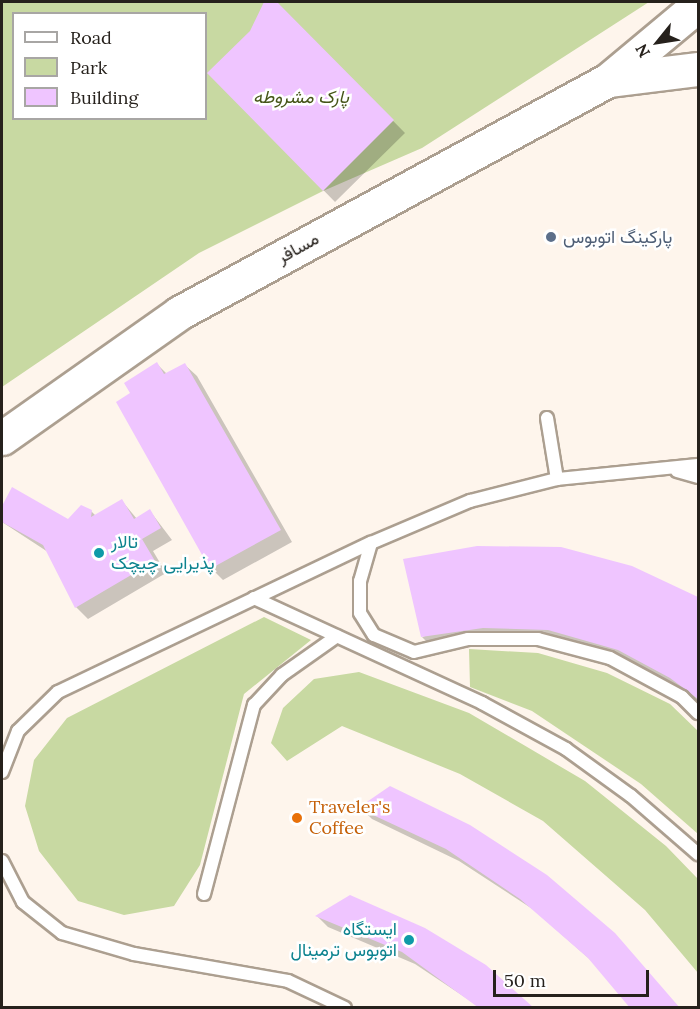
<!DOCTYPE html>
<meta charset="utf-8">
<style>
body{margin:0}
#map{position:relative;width:700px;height:1009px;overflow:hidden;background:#fef5ec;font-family:Lora,Vazirmatn,serif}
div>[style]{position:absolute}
.green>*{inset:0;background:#c8d9a2}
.shadow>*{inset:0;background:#0003}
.building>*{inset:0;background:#efc5ff}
.roads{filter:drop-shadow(2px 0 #ac9f90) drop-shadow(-2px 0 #ac9f90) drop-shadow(0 2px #ac9f90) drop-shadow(0 -2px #ac9f90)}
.service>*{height:12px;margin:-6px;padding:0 6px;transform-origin:6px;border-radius:6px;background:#fff}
.secondary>*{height:33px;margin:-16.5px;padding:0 16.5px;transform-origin:16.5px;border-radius:16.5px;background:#fff}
.dots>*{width:16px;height:16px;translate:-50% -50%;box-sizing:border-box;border:3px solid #fff;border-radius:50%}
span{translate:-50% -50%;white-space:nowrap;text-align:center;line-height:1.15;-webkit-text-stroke:5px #fff;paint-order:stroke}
.park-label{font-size:18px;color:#465519;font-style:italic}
.service-label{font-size:18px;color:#4e5e75}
.left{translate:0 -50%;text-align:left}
.street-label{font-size:18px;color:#26211c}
.culture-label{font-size:18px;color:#0d838f}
.right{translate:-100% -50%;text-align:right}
.food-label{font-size:18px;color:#c56008}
.frame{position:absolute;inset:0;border:3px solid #26211c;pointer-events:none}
.legend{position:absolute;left:12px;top:12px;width:195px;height:108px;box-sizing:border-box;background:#fff;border:2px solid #a8a6a4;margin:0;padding:8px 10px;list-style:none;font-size:18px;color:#26211c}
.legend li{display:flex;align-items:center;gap:12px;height:30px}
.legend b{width:30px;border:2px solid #a8a6a4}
.north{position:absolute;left:628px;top:12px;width:60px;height:60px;-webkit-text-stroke:4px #fff;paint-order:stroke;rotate:240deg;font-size:16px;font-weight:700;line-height:24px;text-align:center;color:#26211c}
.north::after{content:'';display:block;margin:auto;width:21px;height:27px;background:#26211c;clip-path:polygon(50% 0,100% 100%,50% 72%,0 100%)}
.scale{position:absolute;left:493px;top:970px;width:156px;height:27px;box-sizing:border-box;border:3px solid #26211c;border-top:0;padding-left:8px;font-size:18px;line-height:21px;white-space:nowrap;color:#26211c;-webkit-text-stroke:4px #fff;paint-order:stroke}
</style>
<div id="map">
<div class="green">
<i style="clip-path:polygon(evenodd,2px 2px,649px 2px,422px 148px,323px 191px,199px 253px,2px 387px,2px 2px,14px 14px,206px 14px,206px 118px,14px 118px,14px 14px)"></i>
<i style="clip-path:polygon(264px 617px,311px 640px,244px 694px,200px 865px,174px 906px,124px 915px,78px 901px,39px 851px,25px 806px,34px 760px,67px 718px)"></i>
<i style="clip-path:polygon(469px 649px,538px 653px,607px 673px,670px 704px,698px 731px,698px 834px,641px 784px,532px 711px,470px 687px)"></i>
<i style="clip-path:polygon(359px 672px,469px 713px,585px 781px,666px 846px,698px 879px,698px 973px,645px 910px,543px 821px,460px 774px,342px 726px,287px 761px,271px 743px,283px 708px,314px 679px)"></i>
</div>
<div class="shadow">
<i style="clip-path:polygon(266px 2px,276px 2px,405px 133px,335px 202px,209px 73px,251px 32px)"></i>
<i style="clip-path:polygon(157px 364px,167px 374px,185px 365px,197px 376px,292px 542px,223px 580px,211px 568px,132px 394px)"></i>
<i style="clip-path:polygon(13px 489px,69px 521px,91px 511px,96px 516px,122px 501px,137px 519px,150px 511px,172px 540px,153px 551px,166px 573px,88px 619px,76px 607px,48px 552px,2px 522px,2px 509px)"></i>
<i style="clip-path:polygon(632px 568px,698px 599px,698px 700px,632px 661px,561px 642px,496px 639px,434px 649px,422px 637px)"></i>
<i style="clip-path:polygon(361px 808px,469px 827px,594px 963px,534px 910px,459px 861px,372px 819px)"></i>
<i style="clip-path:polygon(351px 896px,478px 1006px,415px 964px,328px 927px,317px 916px)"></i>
</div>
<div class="building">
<i style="clip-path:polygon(264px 2px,277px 2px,394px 120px,323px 191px,207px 73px,250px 31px)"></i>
<i style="clip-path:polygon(157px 362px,164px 374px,185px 363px,281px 530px,210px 569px,116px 402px,130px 393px,124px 383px)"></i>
<i style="clip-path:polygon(12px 487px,68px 519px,81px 505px,92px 510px,91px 517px,122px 499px,134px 519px,150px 509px,161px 528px,142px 539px,155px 561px,75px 608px,43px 545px,2px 522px,2px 506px)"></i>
<i style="clip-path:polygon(477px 546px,561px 547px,632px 566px,698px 597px,698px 699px,670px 678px,618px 650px,548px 630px,483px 628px,421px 637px,403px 559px)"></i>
<i style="clip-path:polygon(390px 786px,470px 825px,547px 875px,615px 933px,680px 1008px,630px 1008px,588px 958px,520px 899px,446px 849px,358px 808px)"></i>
<i style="clip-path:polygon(350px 895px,425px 928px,486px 965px,534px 1008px,479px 1008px,402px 952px,315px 916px)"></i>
</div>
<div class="roads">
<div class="service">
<i style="left:547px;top:418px;width:62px;rotate:80.7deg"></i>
<i style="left:677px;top:471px;width:22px;rotate:16deg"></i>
<i style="left:371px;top:543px;width:40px;rotate:106deg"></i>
<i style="left:360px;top:581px;width:32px;rotate:90deg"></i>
<i style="left:360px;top:613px;width:26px;rotate:58deg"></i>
<i style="left:374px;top:635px;width:43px;rotate:23deg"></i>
<i style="left:414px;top:652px;width:56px;rotate:-13.5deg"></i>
<i style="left:468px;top:639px;width:70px"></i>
<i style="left:538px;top:639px;width:74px;rotate:14.8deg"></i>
<i style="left:610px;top:658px;width:82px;rotate:28.4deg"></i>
<i style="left:682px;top:697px;width:23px;rotate:45deg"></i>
<i style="left:254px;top:598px;width:251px;rotate:24.7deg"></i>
<i style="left:482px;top:703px;width:96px;rotate:28.7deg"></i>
<i style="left:566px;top:749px;width:80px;rotate:35.9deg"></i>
<i style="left:631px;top:796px;width:89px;rotate:40.9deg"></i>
<i style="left:2px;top:772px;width:44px;rotate:-68.7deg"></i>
<i style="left:18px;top:731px;width:56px;rotate:-44.3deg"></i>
<i style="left:58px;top:692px;width:347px;rotate:-25.5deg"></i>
<i style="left:371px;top:543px;width:108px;rotate:-23deg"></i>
<i style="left:470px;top:501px;width:90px;rotate:-14.2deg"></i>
<i style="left:557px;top:479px;width:142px;rotate:-5.7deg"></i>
<i style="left:2px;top:861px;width:46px;rotate:62.9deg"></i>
<i style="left:23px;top:902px;width:50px;rotate:38.5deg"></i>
<i style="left:62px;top:933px;width:75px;rotate:16.3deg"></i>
<i style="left:134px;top:954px;width:156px;rotate:9.9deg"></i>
<i style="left:288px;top:981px;width:63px;rotate:25.3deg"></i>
<i style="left:204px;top:894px;width:196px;rotate:-75.2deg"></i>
<i style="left:254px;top:705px;width:41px;rotate:-47deg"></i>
<i style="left:282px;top:675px;width:67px;rotate:-35.3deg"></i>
</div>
<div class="secondary">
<i style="left:698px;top:5px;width:117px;rotate:140.2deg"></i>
<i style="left:608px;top:80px;width:91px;rotate:-7deg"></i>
<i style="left:2px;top:438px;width:217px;rotate:-35.2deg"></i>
<i style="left:179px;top:313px;width:488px;rotate:-28.5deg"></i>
</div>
</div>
<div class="dots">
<i style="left:551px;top:237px;background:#5c6f8a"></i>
<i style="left:99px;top:553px;background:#0f9aa8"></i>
<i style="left:297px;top:818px;background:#e8710a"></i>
<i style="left:409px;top:940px;background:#0f9aa8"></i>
</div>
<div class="park-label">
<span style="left:301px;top:97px">پارک مشروطه</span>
</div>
<div class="service-label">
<span class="left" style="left:563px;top:237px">پارکینگ اتوبوس</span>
</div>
<div class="street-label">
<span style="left:298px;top:248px;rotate:-29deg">مسافر</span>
</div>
<div class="culture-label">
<span class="left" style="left:111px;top:553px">تالار<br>پذیرایی چیچک</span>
<span class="right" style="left:397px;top:940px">ایستگاه<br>اتوبوس ترمینال</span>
</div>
<div class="food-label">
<span class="left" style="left:309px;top:818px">Traveler's<br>Coffee</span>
</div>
<div class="frame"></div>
<ul class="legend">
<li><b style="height:8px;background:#fff"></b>Road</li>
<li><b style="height:16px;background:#c8d9a2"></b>Park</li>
<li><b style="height:16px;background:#efc5ff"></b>Building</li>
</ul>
<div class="north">N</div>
<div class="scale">50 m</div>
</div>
